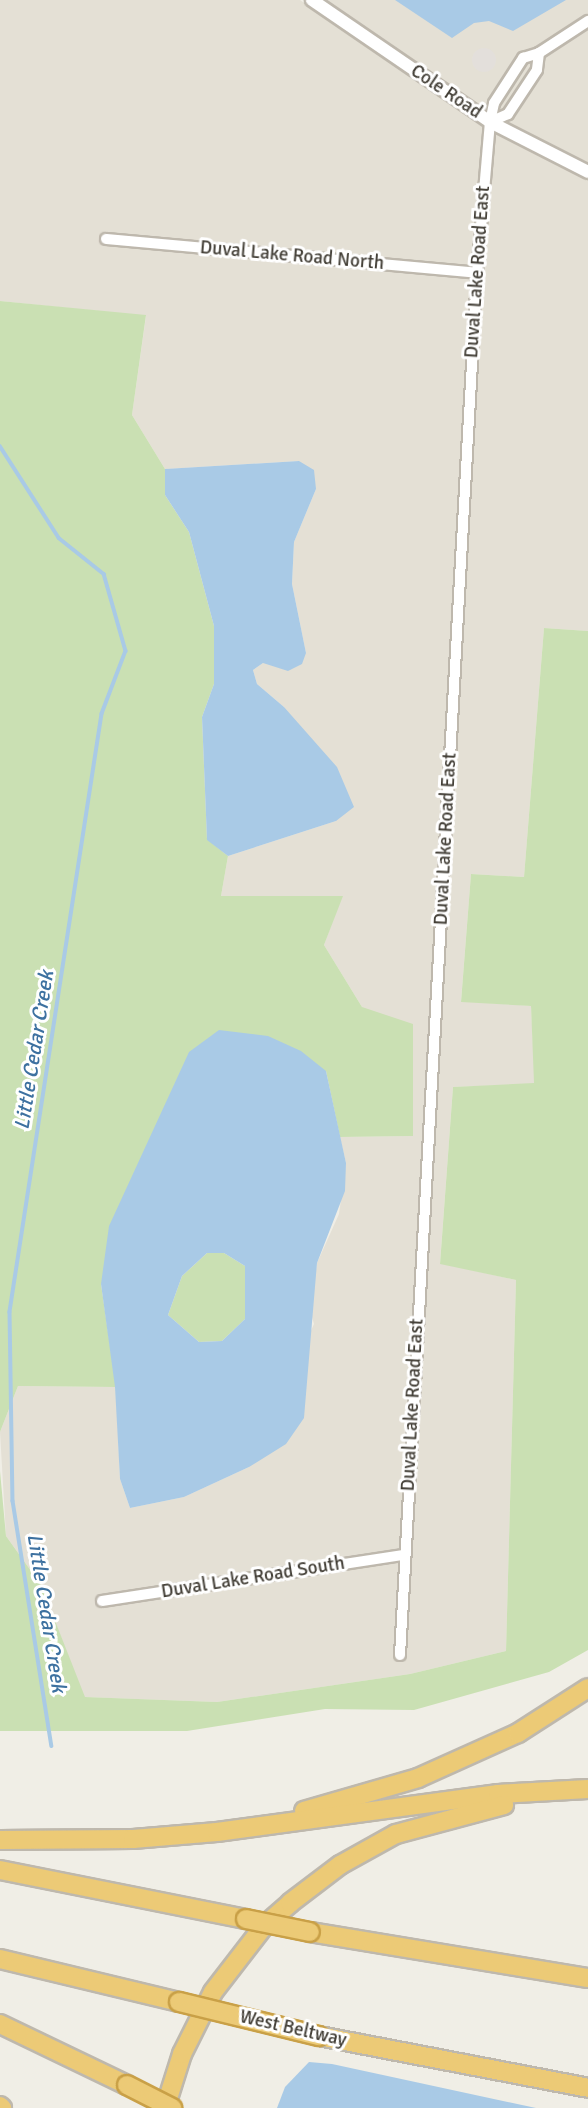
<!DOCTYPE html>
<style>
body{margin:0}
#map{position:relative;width:588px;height:2108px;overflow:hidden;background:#f0eee6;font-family:Signika,sans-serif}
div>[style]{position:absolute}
.residential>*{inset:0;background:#e4e0d5}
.industrial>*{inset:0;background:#e3dfdb}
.round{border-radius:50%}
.green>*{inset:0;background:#cae0b3}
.water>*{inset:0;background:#a9cae6}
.stream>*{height:3.5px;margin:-1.75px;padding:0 1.75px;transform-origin:1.75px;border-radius:1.75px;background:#a9cae6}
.roads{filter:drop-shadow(2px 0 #beb8ad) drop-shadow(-2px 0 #beb8ad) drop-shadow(0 2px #beb8ad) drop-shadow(0 -2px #beb8ad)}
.minor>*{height:10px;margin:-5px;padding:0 5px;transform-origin:5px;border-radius:5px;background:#fff}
.tertiary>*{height:12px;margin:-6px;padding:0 6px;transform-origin:6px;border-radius:6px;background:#fff}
.motorway>*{height:18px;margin:-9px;padding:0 9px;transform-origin:9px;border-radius:9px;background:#ecca76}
.bridges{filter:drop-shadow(2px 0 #c9a047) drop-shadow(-2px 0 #c9a047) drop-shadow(0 2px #c9a047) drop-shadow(0 -2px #c9a047)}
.motorway-bridge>*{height:18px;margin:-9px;padding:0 9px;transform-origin:9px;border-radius:9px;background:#ecca76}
span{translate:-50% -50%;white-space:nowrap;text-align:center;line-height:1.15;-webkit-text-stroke:6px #fff;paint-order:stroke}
.street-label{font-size:19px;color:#423e36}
.water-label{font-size:21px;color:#3d71a0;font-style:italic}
</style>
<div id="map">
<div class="residential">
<i style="clip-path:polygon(0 0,300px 0,473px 119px,588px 179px,588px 631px,544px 628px,524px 877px,471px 874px,461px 1001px,531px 1006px,535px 1084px,453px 1087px,440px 1263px,516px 1280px,506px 1651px,410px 1674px,217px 1702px,84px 1697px,41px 1585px,6px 1536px,0 1432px,18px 1386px,116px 1387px,120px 1479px,130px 1508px,184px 1497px,249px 1467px,314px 1324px,310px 1310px,317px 1263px,339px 1214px,346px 1163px,340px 1137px,412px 1136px,362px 1007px,324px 945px,342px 896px,221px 896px,228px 856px,336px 821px,284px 707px,257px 684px,253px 670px,263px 663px,306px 653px,292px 584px,294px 542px,316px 489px,299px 461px,165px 469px,132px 415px,146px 316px,0 301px)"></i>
<i style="clip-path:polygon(321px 0,588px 0,588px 165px,465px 99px)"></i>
</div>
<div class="industrial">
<i class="round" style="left:472px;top:48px;width:24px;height:24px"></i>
</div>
<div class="green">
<i style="clip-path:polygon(0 301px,146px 315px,132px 415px,165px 469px,165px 495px,189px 532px,214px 626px,214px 684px,202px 717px,207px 839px,228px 856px,221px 896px,343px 896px,324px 945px,362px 1007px,413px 1024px,413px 1136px,340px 1137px,326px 1071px,101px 1284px,116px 1387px,18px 1386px,0 1432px)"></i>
<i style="clip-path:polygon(544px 628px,588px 631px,588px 1650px,549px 1672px,414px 1710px,325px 1709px,187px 1731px,0 1731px,0 1471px,6px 1536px,41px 1585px,85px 1697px,217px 1702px,410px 1674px,506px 1651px,516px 1280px,440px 1264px,453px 1087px,534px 1083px,531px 1006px,461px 1002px,471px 874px,524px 877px)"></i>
<i style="clip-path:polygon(207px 1253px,224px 1253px,245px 1266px,245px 1319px,222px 1341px,199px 1342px,168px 1315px,182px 1276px)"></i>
</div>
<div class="water">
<i style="clip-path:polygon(395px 0,566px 0,513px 31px,489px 21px,474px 23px,452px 38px)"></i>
<i style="clip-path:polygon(299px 461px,314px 470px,316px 489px,294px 542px,292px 584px,306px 653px,302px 664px,288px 671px,263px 663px,253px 670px,257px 684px,284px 707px,337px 767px,354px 807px,336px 821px,228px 856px,207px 840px,202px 717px,214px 684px,214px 626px,189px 532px,165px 495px,165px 469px)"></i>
<i style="clip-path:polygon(evenodd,219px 1030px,268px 1036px,301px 1051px,326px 1071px,346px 1163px,345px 1191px,317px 1263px,304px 1418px,286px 1444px,249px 1467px,184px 1497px,130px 1508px,120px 1479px,115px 1387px,101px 1284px,109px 1226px,189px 1052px,219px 1030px,207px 1253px,224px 1253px,245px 1266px,245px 1319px,222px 1341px,199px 1342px,168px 1315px,182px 1276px,207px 1253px)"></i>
<i style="clip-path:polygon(309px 2062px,332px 2064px,536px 2108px,277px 2108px,285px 2087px)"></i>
</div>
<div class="stream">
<i style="left:0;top:446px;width:109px;rotate:57.3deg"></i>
<i style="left:59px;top:538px;width:58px;rotate:38.7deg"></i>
<i style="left:104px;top:574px;width:80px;rotate:74.1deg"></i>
<i style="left:126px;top:651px;width:67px;rotate:110.9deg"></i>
<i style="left:102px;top:714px;width:605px;rotate:98.75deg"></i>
<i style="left:10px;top:1312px;width:189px;rotate:89.1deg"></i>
<i style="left:13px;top:1501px;width:248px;rotate:81deg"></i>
</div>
<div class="roads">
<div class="minor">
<i style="left:539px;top:53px;width:17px;rotate:97deg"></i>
<i style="left:537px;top:70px;width:53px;rotate:123.4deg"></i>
<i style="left:508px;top:114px;width:20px;rotate:156deg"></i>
<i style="left:490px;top:122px;width:19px;rotate:-78deg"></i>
<i style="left:494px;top:103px;width:54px;rotate:-57.2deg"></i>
<i style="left:523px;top:58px;width:17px;rotate:-17deg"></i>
<i style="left:539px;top:53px;width:59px;rotate:-33.1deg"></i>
<i style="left:106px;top:239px;width:373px;rotate:5.2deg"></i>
<i style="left:102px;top:1601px;width:305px;rotate:-8.7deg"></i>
<i style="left:400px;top:1655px;width:1384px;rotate:-86.81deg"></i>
<i style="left:477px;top:273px;width:152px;rotate:-85.1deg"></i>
</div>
<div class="tertiary">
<i style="left:312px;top:0;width:216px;rotate:34.4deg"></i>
<i style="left:490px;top:122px;width:110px;rotate:27deg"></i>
</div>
<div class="motorway">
<i style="left:304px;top:1811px;width:119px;rotate:-16.1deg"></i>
<i style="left:418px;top:1778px;width:110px;rotate:-24.2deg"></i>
<i style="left:518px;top:1733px;width:83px;rotate:-32.7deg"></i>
<i style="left:0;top:1840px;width:133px;rotate:-0.4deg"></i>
<i style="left:133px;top:1839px;width:84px;rotate:-4.8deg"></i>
<i style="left:217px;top:1832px;width:284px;rotate:-7.7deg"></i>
<i style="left:498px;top:1794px;width:90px;rotate:-3.2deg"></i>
<i style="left:0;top:1870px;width:251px;rotate:11.3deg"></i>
<i style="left:310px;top:1932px;width:282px;rotate:9.4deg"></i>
<i style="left:0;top:1959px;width:184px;rotate:13.5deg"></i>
<i style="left:0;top:2024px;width:141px;rotate:25.7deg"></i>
<i style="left:319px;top:2036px;width:274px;rotate:10.9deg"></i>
<i style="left:0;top:2106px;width:3px;rotate:45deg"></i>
<i style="left:165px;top:2108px;width:57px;rotate:-72.5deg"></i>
<i style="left:182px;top:2054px;width:69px;rotate:-63.4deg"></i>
<i style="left:213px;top:1992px;width:83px;rotate:-52.3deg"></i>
<i style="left:264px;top:1926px;width:35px;rotate:-41deg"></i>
<i style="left:290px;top:1903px;width:63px;rotate:-37.2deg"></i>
<i style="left:340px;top:1865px;width:64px;rotate:-29deg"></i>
<i style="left:396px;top:1834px;width:112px;rotate:-15deg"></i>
</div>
</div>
<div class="bridges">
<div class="motorway-bridge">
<i style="left:246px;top:1919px;width:65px;rotate:11.5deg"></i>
<i style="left:179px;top:2002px;width:144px;rotate:13.7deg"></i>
<i style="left:127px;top:2085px;width:51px;rotate:27.1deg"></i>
</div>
</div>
<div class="street-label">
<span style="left:446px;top:92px;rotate:34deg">Cole Road</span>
<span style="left:292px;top:256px;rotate:5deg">Duval Lake Road North</span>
<span style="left:478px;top:272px;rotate:-86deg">Duval Lake Road East</span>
<span style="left:446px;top:839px;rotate:-87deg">Duval Lake Road East</span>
<span style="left:413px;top:1405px;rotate:-87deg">Duval Lake Road East</span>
<span style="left:253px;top:1578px;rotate:-9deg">Duval Lake Road South</span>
<span style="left:293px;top:2029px;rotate:13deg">West Beltway</span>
</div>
<div class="water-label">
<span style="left:34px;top:1050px;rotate:-81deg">Little Cedar Creek</span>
<span style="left:47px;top:1613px;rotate:81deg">Little Cedar Creek</span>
</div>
</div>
